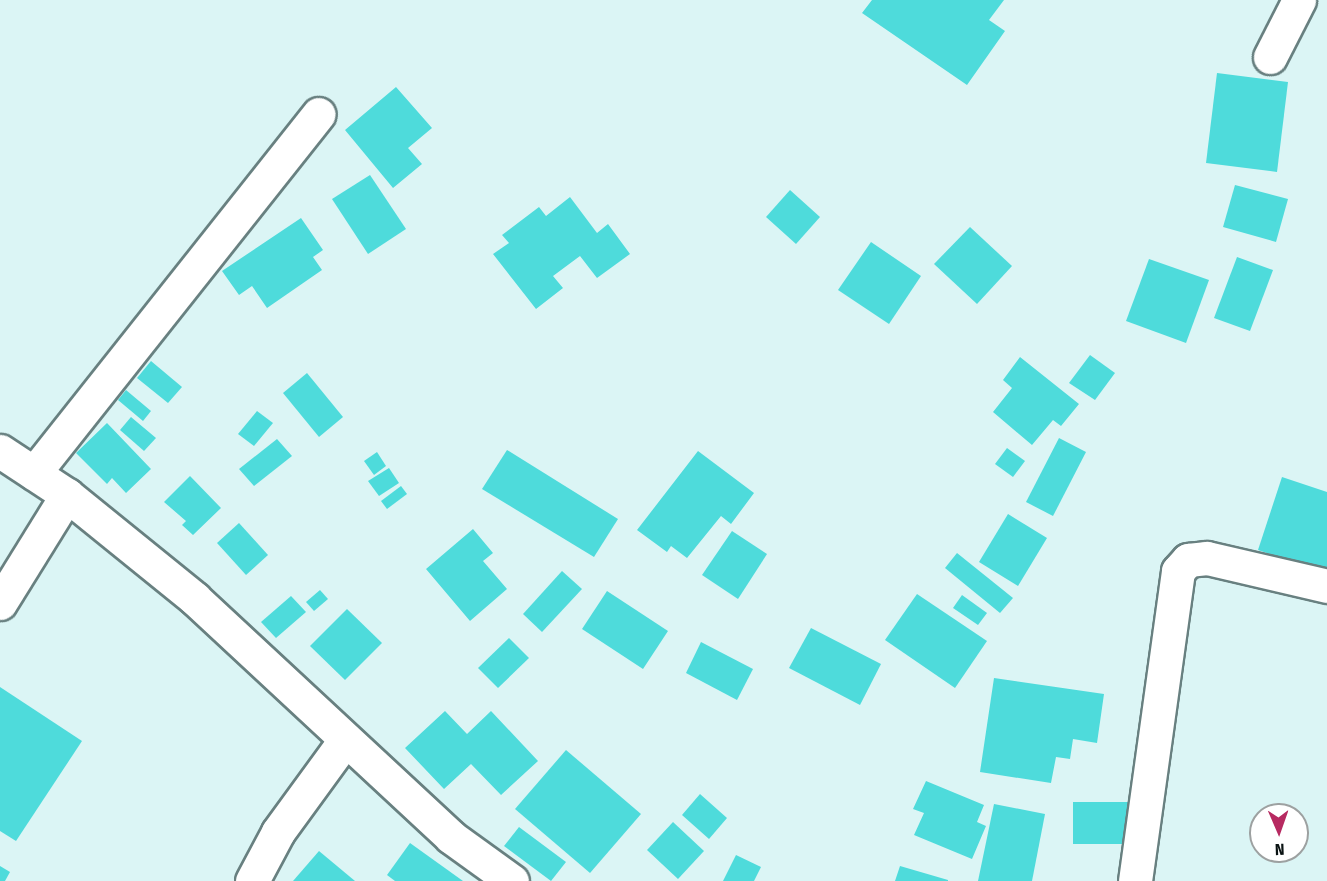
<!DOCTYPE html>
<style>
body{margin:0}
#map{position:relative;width:1327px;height:881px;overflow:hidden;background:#dbf5f5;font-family:"Fira Sans Condensed",sans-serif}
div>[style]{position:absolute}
.building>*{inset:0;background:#4edbdb}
.roads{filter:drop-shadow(2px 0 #688080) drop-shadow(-2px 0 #688080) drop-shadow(0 2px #688080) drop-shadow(0 -2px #688080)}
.minor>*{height:33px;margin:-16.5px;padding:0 16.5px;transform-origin:16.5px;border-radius:16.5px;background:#fff}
span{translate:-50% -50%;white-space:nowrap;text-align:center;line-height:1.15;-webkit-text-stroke:5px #fff;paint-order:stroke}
.north{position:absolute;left:1249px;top:803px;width:60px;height:60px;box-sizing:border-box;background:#fff;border:2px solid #9da1a1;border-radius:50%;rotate:178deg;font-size:16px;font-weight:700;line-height:24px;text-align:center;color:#0a1313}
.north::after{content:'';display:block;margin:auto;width:21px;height:27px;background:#b72a61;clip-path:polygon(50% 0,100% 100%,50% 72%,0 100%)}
</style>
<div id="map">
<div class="building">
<i style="clip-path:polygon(872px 0,1004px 0,989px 20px,1005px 31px,967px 85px,862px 13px)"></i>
<i style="clip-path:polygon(1217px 73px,1288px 82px,1277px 172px,1206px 163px)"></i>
<i style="clip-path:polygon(396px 87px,432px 128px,408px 148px,422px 164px,393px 188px,345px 130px)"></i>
<i style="clip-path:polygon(370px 175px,406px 229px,368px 254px,332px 199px)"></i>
<i style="clip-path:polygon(1235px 185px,1288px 199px,1276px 242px,1223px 227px)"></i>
<i style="clip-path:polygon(790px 190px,820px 217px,796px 244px,766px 217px)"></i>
<i style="clip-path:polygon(570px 197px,597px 233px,608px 224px,630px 254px,597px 278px,580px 256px,553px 276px,563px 288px,536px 309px,493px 254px,509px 243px,502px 235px,539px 207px,546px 216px)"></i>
<i style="clip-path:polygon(301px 218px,323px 250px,313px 257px,322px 270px,267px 308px,252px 286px,239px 295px,222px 271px)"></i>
<i style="clip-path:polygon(970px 227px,1012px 266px,977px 304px,934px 264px)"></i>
<i style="clip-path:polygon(871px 242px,921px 276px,889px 324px,838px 290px)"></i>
<i style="clip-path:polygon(1237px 257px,1273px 270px,1250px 331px,1214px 318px)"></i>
<i style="clip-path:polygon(1149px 259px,1209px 280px,1186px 343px,1126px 321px)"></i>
<i style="clip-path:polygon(1090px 355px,1115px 373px,1095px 400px,1069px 383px)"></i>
<i style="clip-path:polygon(1020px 357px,1079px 404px,1061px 426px,1053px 420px,1032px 445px,993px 412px,1012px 388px,1003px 380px)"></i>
<i style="clip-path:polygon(151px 361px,182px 387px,168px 403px,137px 378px)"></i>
<i style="clip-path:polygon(307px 373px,343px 417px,319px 437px,283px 393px)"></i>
<i style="clip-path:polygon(126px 390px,151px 411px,143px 421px,118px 400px)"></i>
<i style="clip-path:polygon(257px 411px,273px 423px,254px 446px,238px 434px)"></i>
<i style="clip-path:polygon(131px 417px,156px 438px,144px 451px,120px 430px)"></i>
<i style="clip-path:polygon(107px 423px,151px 469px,126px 493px,112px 478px,107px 484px,76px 453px)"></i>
<i style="clip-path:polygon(1059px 438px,1086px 452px,1053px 516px,1026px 502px)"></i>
<i style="clip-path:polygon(277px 439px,292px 456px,254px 486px,239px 469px)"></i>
<i style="clip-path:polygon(1007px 448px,1025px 461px,1013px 477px,995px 464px)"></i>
<i style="clip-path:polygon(507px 450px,618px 519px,594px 557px,482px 489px)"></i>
<i style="clip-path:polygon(698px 451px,754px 493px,731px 524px,721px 516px,687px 558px,671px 546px,667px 552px,637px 530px)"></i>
<i style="clip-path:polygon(377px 452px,386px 466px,374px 475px,364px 461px)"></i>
<i style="clip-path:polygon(389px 468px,399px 483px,379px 496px,368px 481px)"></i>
<i style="clip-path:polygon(190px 476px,221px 508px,193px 535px,182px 525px,186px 521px,164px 502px)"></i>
<i style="clip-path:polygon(1282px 477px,1327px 492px,1327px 573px,1258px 550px)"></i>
<i style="clip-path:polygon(401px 486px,407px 494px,387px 509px,381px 501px)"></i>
<i style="clip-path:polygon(1008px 514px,1047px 538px,1018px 586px,979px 562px)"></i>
<i style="clip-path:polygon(239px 523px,268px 555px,246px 575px,217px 543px)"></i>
<i style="clip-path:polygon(473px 529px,493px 553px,483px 561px,507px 589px,470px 621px,426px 569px)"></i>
<i style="clip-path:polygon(732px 531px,767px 554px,738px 599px,702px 575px)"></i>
<i style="clip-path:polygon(957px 553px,1013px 598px,1000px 613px,945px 568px)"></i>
<i style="clip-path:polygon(562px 571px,582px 589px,542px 632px,523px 614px)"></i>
<i style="clip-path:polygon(320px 590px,328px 599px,314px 611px,306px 602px)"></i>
<i style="clip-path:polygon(607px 591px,668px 631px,643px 669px,582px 629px)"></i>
<i style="clip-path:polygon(917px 594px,987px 641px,955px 688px,885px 640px)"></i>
<i style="clip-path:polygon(962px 595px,987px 613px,978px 625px,953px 608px)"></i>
<i style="clip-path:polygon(291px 596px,306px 612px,276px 638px,261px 622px)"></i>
<i style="clip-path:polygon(347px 609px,382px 643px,345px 680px,310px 646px)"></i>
<i style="clip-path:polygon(811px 628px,881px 664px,860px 705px,789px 668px)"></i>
<i style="clip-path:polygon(509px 638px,529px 658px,498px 688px,478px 668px)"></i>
<i style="clip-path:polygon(701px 642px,753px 669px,737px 700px,686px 673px)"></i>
<i style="clip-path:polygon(994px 678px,1104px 694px,1097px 743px,1073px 739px,1070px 759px,1056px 757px,1051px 783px,980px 772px)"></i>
<i style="clip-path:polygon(0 687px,82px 741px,16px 841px,0 831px)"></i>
<i style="clip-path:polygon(445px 711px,467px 734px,491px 711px,538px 761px,501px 795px,471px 764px,444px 789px,405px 748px)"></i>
<i style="clip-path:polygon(566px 750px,641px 814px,590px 873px,515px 809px)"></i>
<i style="clip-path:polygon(926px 781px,984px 805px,977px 822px,986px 826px,972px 859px,914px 835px,924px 813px,913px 809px)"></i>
<i style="clip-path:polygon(700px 794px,727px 818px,709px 839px,682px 815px)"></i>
<i style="clip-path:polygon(1073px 802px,1133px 802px,1133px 844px,1073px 844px)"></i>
<i style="clip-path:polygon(994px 804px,1045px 814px,1032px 881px,978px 881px)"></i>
<i style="clip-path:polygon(673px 822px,704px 851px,678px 879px,647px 850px)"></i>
<i style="clip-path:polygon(519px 827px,566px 862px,551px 881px,504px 846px)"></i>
<i style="clip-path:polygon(410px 843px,463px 881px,395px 881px,387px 875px)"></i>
<i style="clip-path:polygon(319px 851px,355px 881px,293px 881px)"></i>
<i style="clip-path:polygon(736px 855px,761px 867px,754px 881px,723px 881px)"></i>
<i style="clip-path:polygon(0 866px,10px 872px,5px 881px,0 881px)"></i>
<i style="clip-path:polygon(900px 866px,948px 880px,948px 881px,895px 881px)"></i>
</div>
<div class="roads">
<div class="minor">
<i style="left:1270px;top:57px;width:64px;rotate:-63deg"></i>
<i style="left:0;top:451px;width:80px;rotate:33.3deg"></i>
<i style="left:67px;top:495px;width:164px;rotate:39deg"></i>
<i style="left:194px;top:598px;width:351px;rotate:42.9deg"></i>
<i style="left:451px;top:837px;width:75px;rotate:35.8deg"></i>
<i style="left:34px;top:473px;width:458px;rotate:-51.6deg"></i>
<i style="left:0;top:603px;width:127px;rotate:-58.2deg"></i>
<i style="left:252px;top:881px;width:55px;rotate:-62deg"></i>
<i style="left:278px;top:832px;width:114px;rotate:-53.9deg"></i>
<i style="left:1135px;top:881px;width:313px;rotate:-82.1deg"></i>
<i style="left:1178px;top:571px;width:15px;rotate:-48deg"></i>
<i style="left:1188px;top:560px;width:19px;rotate:-6deg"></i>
<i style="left:1207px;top:558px;width:123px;rotate:13.1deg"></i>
</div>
</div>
<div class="north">N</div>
</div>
